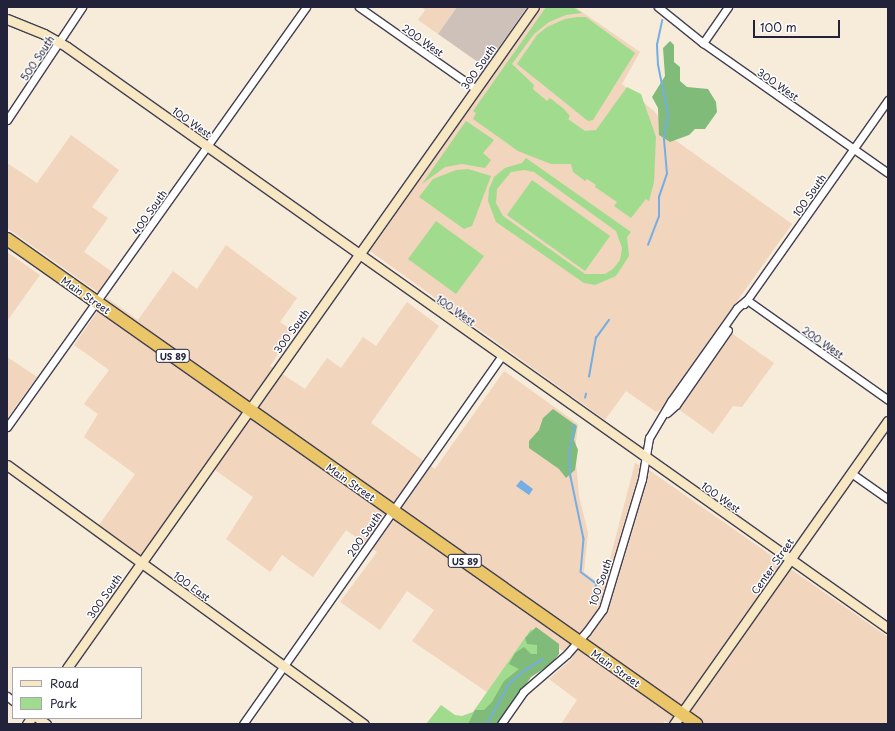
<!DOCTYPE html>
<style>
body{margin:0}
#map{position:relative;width:895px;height:731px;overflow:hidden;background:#f7ebda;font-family:"Playpen Sans",sans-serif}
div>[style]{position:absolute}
.built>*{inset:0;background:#f1d5bd}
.industrial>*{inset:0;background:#cec1ba}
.green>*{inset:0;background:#a1db8e}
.forest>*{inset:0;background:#80bb79}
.water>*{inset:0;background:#74aee4}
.stream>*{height:1.5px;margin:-0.75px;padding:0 0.75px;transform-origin:0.75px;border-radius:0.75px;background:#74aee4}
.roads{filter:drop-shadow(1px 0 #424053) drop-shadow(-1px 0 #424053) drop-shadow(0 1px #424053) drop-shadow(0 -1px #424053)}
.street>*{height:7px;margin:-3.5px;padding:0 3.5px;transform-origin:3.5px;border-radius:3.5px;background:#fff}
.secondary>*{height:9px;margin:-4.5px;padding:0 4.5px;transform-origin:4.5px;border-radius:4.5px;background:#f7e8c3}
.highway>*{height:12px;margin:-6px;padding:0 6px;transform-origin:6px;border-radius:6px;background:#ebc669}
span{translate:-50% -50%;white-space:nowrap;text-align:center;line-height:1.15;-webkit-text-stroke:3px #fff;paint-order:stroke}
.shield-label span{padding:1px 3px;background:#fff;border:1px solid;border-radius:3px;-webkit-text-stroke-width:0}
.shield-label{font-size:9px;color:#22223b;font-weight:700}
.street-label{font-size:10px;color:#22223b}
.frame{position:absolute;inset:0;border:8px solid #22223b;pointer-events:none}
.legend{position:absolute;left:12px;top:667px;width:130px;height:52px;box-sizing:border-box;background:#fff;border:1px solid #a7a7b1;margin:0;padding:5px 7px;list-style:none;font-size:12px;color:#22223b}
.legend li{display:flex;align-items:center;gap:8px;height:20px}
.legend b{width:20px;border:1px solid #a7a7b1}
.scale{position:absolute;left:753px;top:20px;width:87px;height:18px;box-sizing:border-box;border:2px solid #22223b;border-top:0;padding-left:5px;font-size:12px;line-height:14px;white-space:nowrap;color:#22223b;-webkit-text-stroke:3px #fff;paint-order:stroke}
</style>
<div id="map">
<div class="built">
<i style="clip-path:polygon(422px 7px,457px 7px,438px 34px,418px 20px,425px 10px)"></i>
<i style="clip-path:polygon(541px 7px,575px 7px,640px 52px,622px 84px,655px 112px,675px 140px,792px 224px,720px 325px,774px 363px,742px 407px,733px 406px,713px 434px,670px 403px,656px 412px,626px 391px,605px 420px,370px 251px)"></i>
<i style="clip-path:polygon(71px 135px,119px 170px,92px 207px,108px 218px,84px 252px,114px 273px,99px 293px,7px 228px,7px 163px,37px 183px)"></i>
<i style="clip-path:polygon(226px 245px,297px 298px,280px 322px,294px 331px,270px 366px,305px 389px,327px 358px,341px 368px,363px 337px,376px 346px,407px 302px,439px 326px,371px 423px,435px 469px,504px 371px,578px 424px,575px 451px,579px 496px,588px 533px,584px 572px,603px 586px,635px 463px,649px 470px,888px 637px,888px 724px,669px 724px,665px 721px,663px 724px,561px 724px,577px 700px,549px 679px,573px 658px,531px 629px,487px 692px,412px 641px,434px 610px,407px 591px,380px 630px,340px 602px,377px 552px,346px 530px,313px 577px,282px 555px,270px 572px,226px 539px,253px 497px,215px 470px,143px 571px,92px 535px,135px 474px,84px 437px,98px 414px,84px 404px,109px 370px,74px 345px,107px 298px,138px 320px,173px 271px,197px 289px)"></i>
<i style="clip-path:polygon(7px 252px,40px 275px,7px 321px)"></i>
<i style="clip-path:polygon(7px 357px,37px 377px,7px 418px)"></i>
</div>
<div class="industrial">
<i style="clip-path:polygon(457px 7px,527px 7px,485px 67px,438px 34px)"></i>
</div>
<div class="green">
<i style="clip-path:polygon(546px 7px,573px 7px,582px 13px,566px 15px,549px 22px,534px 34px,512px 64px,534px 85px,533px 89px,547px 101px,550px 98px,564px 109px,570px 116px,568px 119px,585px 131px,596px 130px,627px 87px,641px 94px,656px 137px,654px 182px,649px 201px,646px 199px,631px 218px,614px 206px,617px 202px,595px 187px,596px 185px,587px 179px,585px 181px,573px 172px,571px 164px,551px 164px,518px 151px,473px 119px,476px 113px,473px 111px)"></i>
<i style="clip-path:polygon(577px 17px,586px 17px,635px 53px,593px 120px,588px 121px,517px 64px,537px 35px,547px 27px,565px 19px)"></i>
<i style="clip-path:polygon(466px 121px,494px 140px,483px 153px,491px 160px,485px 168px,462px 164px,445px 167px,422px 184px)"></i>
<i style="clip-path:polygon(evenodd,526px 158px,631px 232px,627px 237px,629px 256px,616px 276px,595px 285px,584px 283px,496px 222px,488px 201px,489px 189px,494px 177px,505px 168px,522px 163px,526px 158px,524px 170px,534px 172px,616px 231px,622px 248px,620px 260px,613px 269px,605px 274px,585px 274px,503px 216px,496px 203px,497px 189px,511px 172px,524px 170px)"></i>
<i style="clip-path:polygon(468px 169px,491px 176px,472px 226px,464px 229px,419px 197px,433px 179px,456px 170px)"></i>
<i style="clip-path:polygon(532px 180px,610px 236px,585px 271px,507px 215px)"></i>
<i style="clip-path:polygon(436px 221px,484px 256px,456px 294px,408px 259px)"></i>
<i style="clip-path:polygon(531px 629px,557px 648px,527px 676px,495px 724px,426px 724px,441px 705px,455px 715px,462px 716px,473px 712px)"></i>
</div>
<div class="forest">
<i style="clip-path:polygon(670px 41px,674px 45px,674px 62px,680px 67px,680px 81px,687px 87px,708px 89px,716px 102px,717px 112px,705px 129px,695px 129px,689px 135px,670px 142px,659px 135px,658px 108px,652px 97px,665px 76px,663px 48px)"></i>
<i style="clip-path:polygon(553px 409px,577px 426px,574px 440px,578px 450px,575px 470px,566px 478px,559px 469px,529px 448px,529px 441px,539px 430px,543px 418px)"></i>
<i style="clip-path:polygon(536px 627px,559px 644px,559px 654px,551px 664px,531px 677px,499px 724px,468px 724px,475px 710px,484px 710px,492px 702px,504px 681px,519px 669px,509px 664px,515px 653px,524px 647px,531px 654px,537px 654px,537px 645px,527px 644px,525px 638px)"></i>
</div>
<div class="water">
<i style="clip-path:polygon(521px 480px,533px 489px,529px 495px,516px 486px)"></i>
</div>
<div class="stream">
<i style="left:648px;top:245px;width:30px;rotate:-69deg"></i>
<i style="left:659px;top:217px;width:20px;rotate:-90deg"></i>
<i style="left:659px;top:197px;width:24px;rotate:-71deg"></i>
<i style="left:667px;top:174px;width:36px;rotate:-95deg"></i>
<i style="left:664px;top:138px;width:23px;rotate:-80deg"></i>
<i style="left:668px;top:115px;width:51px;rotate:-101.3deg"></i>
<i style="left:658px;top:65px;width:20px;rotate:-93deg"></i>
<i style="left:657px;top:45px;width:25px;rotate:-78deg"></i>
<i style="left:589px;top:377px;width:40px;rotate:-80deg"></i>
<i style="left:596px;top:338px;width:22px;rotate:-54deg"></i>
<i style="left:585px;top:398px;width:4px;rotate:-76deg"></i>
<i style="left:575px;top:425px;width:29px;rotate:100deg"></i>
<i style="left:570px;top:454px;width:23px;rotate:88deg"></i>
<i style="left:571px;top:477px;width:63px;rotate:78.2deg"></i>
<i style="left:584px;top:539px;width:33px;rotate:95deg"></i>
<i style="left:581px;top:572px;width:20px;rotate:37deg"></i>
<i style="left:597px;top:584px;width:14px;rotate:107deg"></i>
<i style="left:487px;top:724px;width:46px;rotate:-61.2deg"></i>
<i style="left:509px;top:684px;width:21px;rotate:-41deg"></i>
<i style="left:525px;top:670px;width:21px;rotate:-31deg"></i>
</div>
<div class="roads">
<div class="street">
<i style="left:359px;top:7px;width:143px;rotate:35deg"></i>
<i style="left:658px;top:7px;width:58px;rotate:38.7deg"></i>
<i style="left:703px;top:43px;width:226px;rotate:35.1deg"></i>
<i style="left:703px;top:43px;width:44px;rotate:-55.2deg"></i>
<i style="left:7px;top:120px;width:136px;rotate:-56.4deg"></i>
<i style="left:747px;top:300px;width:173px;rotate:35.3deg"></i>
<i style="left:744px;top:304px;width:250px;rotate:-54.8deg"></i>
<i style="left:667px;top:413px;width:12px;rotate:-42deg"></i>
<i style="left:676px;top:405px;width:91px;rotate:-55.3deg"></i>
<i style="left:7px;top:427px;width:516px;rotate:-54.55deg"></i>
<i style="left:851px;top:473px;width:45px;rotate:35.1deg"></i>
<i style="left:7px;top:696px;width:8px;rotate:40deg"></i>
<i style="left:243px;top:724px;width:450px;rotate:-54.9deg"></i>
<i style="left:501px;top:724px;width:39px;rotate:-55deg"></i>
<i style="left:523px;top:692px;width:58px;rotate:-40.8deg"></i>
<i style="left:567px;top:654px;width:30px;rotate:-49deg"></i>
<i style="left:587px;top:631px;width:27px;rotate:-54deg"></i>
<i style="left:603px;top:609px;width:136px;rotate:-73.3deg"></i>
<i style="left:642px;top:479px;width:42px;rotate:-80.3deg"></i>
<i style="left:649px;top:438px;width:43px;rotate:-59.3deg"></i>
<i style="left:671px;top:401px;width:114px;rotate:-54.6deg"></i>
<i style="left:737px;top:308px;width:11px;rotate:-41deg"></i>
</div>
<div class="secondary">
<i style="left:7px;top:19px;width:40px;rotate:22deg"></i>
<i style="left:44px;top:34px;width:26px;rotate:29deg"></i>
<i style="left:67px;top:47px;width:1006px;rotate:35.29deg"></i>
<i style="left:7px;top:465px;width:441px;rotate:36deg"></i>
<i style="left:67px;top:668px;width:809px;rotate:-54.76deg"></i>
<i style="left:38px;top:718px;width:10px;rotate:37deg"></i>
<i style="left:27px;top:724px;width:7px;rotate:-56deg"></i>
<i style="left:674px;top:724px;width:371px;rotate:-54.8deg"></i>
</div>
<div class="highway">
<i style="left:7px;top:239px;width:843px;rotate:35.14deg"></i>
</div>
</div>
<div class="shield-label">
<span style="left:173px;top:356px">US 89</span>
<span style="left:465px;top:561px">US 89</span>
</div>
<div class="street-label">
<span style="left:423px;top:40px;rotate:35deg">200 West</span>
<span style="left:37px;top:58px;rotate:-56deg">500 South</span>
<span style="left:478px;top:67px;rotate:-55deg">300 South</span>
<span style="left:778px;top:84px;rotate:35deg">300 West</span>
<span style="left:192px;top:122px;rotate:35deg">100 West</span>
<span style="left:809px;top:195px;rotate:-55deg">100 South</span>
<span style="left:149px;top:212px;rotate:-55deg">400 South</span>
<span style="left:86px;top:295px;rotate:35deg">Main Street</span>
<span style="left:456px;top:310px;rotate:35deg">100 West</span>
<span style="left:291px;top:331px;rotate:-54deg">300 South</span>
<span style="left:823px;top:342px;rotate:35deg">200 West</span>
<span style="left:351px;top:482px;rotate:35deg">Main Street</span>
<span style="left:721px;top:497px;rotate:35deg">100 West</span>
<span style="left:364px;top:534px;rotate:-55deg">200 South</span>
<span style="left:772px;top:566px;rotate:-55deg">Center Street</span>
<span style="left:600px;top:582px;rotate:-71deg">100 South</span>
<span style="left:192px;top:586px;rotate:36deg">100 East</span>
<span style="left:104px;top:596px;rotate:-55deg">300 South</span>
<span style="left:616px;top:668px;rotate:35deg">Main Street</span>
</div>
<div class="frame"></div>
<ul class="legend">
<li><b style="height:5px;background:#f7e8c3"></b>Road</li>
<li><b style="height:11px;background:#a1db8e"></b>Park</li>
</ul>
<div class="scale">100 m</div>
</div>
